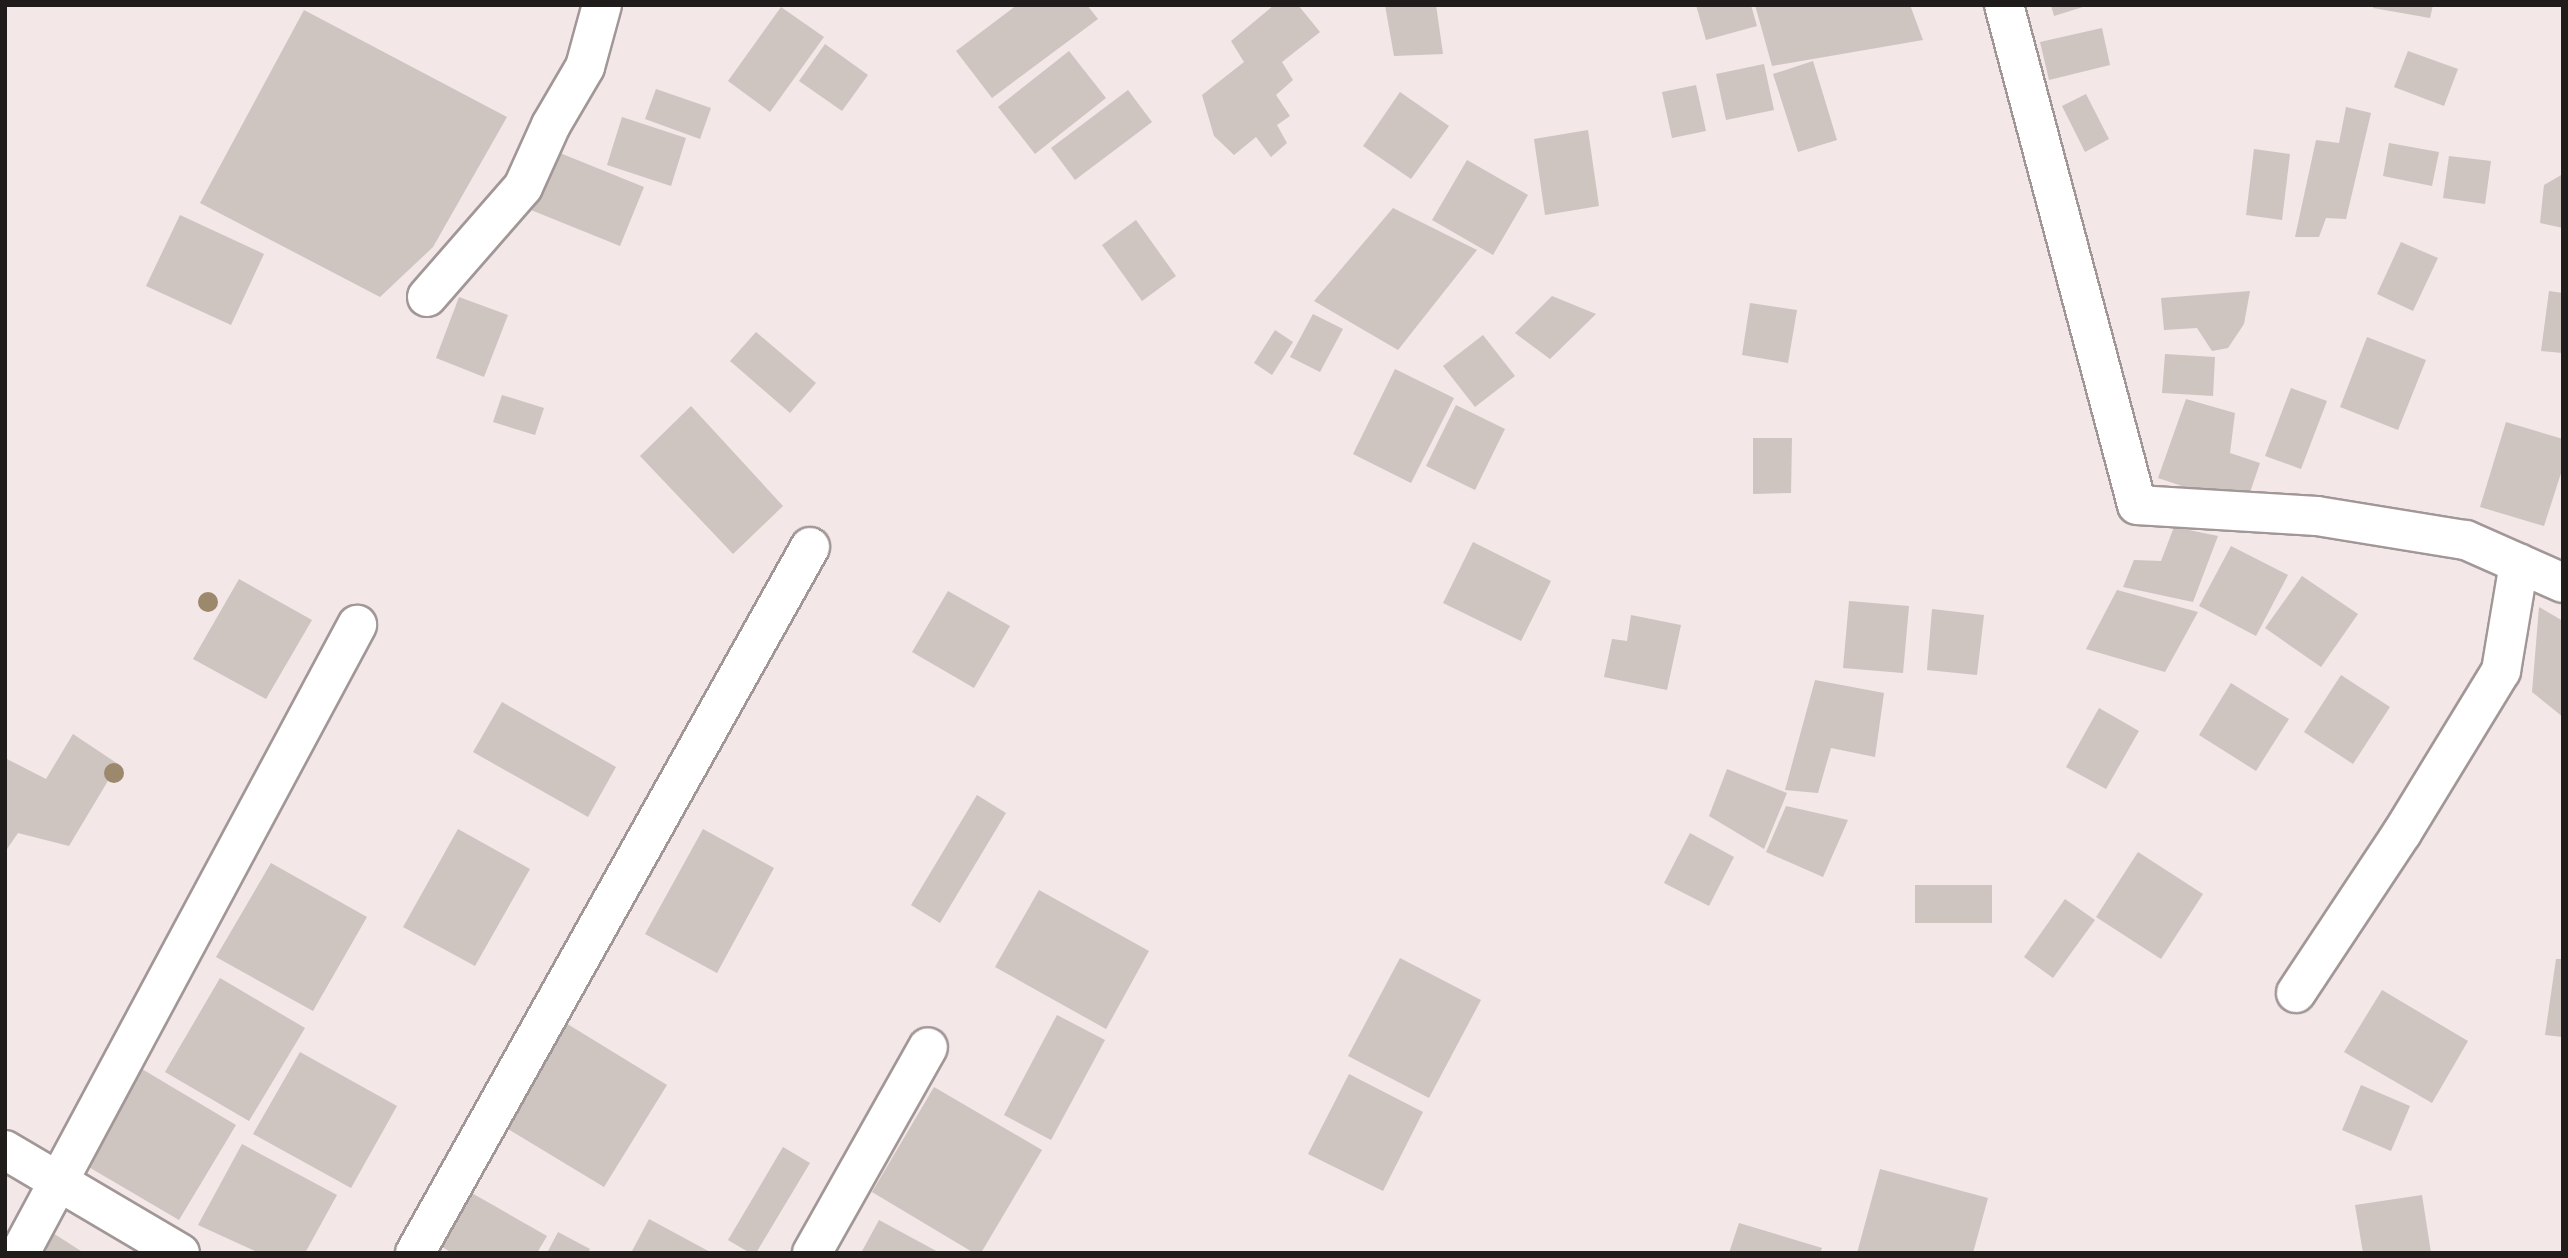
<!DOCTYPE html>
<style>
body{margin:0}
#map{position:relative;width:2568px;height:1258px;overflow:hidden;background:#f3e7e7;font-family:"Libre Baskerville",serif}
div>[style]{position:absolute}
.building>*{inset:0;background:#cec4c0}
.roads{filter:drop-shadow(2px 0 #a29797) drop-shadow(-2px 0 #a29797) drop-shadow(0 2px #a29797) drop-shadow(0 -2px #a29797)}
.minor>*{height:38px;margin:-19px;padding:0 19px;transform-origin:19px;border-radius:19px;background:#fff}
.trees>*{width:20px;height:20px;margin:-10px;border-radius:50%;background:#9c886c}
span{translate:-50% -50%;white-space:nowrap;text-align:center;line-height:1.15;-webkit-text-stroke:5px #fff5f5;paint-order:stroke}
.frame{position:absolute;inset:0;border:7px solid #201c1c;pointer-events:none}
</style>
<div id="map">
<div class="building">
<i style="clip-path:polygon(1017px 5px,1087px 5px,1098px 19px,992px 98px,956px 51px)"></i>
<i style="clip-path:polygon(1274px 5px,1298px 5px,1320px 32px,1282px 62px,1293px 80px,1276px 95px,1290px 116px,1277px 125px,1287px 143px,1271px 157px,1256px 137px,1234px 155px,1214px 136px,1202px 95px,1244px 62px,1231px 41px)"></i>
<i style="clip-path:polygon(1385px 5px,1436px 5px,1443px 54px,1394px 56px)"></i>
<i style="clip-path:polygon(1696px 5px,1751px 5px,1757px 26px,1706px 40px)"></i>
<i style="clip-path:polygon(1755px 5px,1910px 5px,1923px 40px,1772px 66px)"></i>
<i style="clip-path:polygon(2051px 5px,2086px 5px,2086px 6px,2054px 16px)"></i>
<i style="clip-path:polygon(2374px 5px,2433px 5px,2430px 18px,2373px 8px)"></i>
<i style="clip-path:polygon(781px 7px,824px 37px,770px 112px,728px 81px)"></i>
<i style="clip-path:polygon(304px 10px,507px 117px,433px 247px,380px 297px,200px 203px)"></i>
<i style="clip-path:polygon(2102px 28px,2110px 65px,2049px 80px,2040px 42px)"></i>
<i style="clip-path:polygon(825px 44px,868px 75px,842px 111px,799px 81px)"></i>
<i style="clip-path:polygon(1069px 51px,1106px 98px,1035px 154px,998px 107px)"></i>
<i style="clip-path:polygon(2408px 51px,2458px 69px,2444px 106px,2394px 87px)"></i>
<i style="clip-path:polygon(1813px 61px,1837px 140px,1798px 152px,1773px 74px)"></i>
<i style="clip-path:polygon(1764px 64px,1774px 110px,1726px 120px,1716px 74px)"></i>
<i style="clip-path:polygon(1696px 85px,1706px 131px,1672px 138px,1662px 92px)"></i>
<i style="clip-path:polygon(656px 89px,711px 108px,700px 139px,645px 119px)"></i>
<i style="clip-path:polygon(1128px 90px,1152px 122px,1075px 180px,1051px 148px)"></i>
<i style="clip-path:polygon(1400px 92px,1449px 126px,1411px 179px,1363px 146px)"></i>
<i style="clip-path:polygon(2086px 94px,2109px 139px,2085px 152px,2062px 106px)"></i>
<i style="clip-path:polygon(2346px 107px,2371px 113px,2346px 219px,2326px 218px,2319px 237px,2295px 237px,2316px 140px,2339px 143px)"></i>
<i style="clip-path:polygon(622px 117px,686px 138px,671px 186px,607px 165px)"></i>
<i style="clip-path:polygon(1588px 130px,1599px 206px,1545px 215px,1534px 139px)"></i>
<i style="clip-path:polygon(2389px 143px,2439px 152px,2432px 186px,2383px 176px)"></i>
<i style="clip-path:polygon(2254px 149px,2290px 154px,2282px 220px,2246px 215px)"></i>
<i style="clip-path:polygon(555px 151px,644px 187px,620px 246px,531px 210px)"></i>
<i style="clip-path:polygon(2449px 156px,2491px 161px,2485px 204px,2443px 198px)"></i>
<i style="clip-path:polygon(1467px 160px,1528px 195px,1493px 255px,1432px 220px)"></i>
<i style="clip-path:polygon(2563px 174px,2563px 228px,2540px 223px,2544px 185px)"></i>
<i style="clip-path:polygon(1393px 208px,1477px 250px,1398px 350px,1314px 301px)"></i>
<i style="clip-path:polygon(180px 215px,264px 254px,231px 325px,146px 286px)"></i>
<i style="clip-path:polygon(1136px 220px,1176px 276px,1142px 301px,1102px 245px)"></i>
<i style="clip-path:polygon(2401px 242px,2438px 258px,2413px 311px,2377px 294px)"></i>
<i style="clip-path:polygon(2250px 291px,2244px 324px,2228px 348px,2212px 351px,2197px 328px,2164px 330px,2161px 298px)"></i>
<i style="clip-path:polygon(2549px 291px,2563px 293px,2563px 353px,2541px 351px)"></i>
<i style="clip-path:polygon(1552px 296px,1596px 314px,1550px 359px,1515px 333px)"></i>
<i style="clip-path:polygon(459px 297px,508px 315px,484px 377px,436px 358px)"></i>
<i style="clip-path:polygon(1750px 303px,1797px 310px,1788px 363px,1742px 355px)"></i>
<i style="clip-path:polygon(1313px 314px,1343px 329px,1320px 372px,1290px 357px)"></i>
<i style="clip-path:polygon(1275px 330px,1293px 342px,1272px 375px,1254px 363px)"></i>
<i style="clip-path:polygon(756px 332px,816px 383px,790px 413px,730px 361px)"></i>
<i style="clip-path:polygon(1483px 335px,1515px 376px,1475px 407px,1443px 366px)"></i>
<i style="clip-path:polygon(2367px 337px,2426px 360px,2398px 430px,2340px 407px)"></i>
<i style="clip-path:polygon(2165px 354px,2215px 357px,2213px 396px,2162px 393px)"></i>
<i style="clip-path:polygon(1395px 369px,1454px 398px,1411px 483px,1353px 454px)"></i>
<i style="clip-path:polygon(2291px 388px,2327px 401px,2301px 469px,2265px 456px)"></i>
<i style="clip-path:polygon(502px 395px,544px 408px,535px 435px,493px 422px)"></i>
<i style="clip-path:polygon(2186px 399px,2235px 413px,2230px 453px,2260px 463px,2245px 507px,2158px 478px)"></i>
<i style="clip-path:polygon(1456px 405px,1505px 429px,1475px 490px,1426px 466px)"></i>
<i style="clip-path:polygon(691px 406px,783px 506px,733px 554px,640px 456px)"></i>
<i style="clip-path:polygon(2506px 422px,2563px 439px,2563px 467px,2544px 526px,2480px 507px)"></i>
<i style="clip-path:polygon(1753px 438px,1792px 438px,1791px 493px,1753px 494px)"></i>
<i style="clip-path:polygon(2174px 527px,2218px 536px,2193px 602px,2123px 587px,2134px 560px,2161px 561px)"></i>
<i style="clip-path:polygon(1473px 542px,1551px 581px,1521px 641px,1443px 603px)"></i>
<i style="clip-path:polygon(2231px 546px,2288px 575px,2256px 636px,2199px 606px)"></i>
<i style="clip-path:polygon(2302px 576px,2358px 614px,2321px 667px,2265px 628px)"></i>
<i style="clip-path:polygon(239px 579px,312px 620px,266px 699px,193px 659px)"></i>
<i style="clip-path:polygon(2117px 590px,2198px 612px,2165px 672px,2086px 649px)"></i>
<i style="clip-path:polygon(948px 591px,1010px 626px,974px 688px,912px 652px)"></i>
<i style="clip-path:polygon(1849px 601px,1909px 606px,1903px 673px,1843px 668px)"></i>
<i style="clip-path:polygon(2539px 607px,2563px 621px,2563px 717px,2532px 692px)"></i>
<i style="clip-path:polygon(1932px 609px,1984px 615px,1977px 675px,1927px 670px)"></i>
<i style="clip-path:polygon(1631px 615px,1681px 625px,1667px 690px,1604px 677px,1612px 639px,1627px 641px)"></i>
<i style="clip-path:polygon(2341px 675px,2390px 707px,2353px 764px,2304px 732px)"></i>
<i style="clip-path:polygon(1815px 680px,1884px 693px,1875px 757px,1831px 748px,1818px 793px,1785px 790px)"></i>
<i style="clip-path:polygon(2231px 683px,2289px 719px,2256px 771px,2199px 735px)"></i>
<i style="clip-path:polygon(502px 702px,616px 767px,588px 817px,473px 752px)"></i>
<i style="clip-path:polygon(2099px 708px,2139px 731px,2106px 789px,2066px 767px)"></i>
<i style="clip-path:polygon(73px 734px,118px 764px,69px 846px,18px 833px,5px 852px,5px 758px,46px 779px)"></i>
<i style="clip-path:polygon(1727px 769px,1787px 793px,1764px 849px,1709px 816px)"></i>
<i style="clip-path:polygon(977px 795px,1006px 813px,940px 923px,911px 905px)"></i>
<i style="clip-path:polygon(1786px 806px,1848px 820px,1823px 877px,1766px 852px)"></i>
<i style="clip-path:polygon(458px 829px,530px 869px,475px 966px,403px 927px)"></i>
<i style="clip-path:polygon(703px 829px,774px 868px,717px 973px,645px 934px)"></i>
<i style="clip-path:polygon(1690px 833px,1734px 857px,1709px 906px,1664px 883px)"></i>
<i style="clip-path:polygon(2138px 852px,2203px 894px,2161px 959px,2096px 917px)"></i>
<i style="clip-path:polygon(271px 863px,367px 917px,313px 1011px,216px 957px)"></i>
<i style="clip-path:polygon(1915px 885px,1992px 885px,1992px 923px,1915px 923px)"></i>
<i style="clip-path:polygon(1039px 890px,1149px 951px,1106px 1029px,995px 967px)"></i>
<i style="clip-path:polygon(2065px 899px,2095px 920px,2053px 978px,2024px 957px)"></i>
<i style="clip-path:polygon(1400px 958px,1481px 1000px,1429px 1098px,1348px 1056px)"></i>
<i style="clip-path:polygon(2556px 959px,2563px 959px,2563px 1037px,2545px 1035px)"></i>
<i style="clip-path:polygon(220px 978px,305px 1028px,249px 1121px,165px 1072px)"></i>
<i style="clip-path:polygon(2382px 990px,2468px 1041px,2432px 1103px,2344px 1052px)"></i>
<i style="clip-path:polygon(1057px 1015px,1105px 1040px,1051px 1140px,1004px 1115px)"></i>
<i style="clip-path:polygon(556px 1017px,667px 1085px,604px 1187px,493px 1120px)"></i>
<i style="clip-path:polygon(300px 1052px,397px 1106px,351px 1188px,253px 1134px)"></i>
<i style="clip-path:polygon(115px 1053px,236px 1125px,179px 1220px,58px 1149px)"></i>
<i style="clip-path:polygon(1349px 1074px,1423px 1112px,1383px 1191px,1308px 1154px)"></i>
<i style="clip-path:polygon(2361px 1085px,2410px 1106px,2391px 1151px,2342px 1130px)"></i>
<i style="clip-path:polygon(934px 1087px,1042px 1150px,981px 1253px,974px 1253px,872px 1192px)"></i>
<i style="clip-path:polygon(242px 1144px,337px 1195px,305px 1253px,259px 1253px,198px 1225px)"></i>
<i style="clip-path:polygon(783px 1147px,810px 1163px,756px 1253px,750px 1253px,728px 1240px)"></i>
<i style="clip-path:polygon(1880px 1169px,1988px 1198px,1973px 1253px,1857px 1253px)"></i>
<i style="clip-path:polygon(470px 1192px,547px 1236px,537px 1253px,452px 1253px,439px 1245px)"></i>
<i style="clip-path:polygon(2422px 1195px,2431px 1253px,2363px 1253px,2355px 1205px)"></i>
<i style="clip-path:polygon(649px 1219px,712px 1253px,631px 1253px)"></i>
<i style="clip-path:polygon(879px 1220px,940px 1253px,861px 1253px)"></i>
<i style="clip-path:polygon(1739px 1223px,1822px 1248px,1820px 1253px,1729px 1253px)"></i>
<i style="clip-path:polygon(42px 1226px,84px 1253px,25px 1253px)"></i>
<i style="clip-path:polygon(558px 1232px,590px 1249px,588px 1253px,547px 1253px)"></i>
</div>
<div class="roads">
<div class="minor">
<i style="left:2004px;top:5px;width:517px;rotate:75.1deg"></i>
<i style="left:2137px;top:505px;width:180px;rotate:3.5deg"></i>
<i style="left:2317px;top:516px;width:151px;rotate:9.2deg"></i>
<i style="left:2466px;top:540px;width:106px;rotate:23.9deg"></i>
<i style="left:427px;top:297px;width:146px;rotate:-48.9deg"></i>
<i style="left:523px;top:187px;width:68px;rotate:-65.7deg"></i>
<i style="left:551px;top:125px;width:67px;rotate:-59.6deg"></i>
<i style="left:585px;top:67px;width:64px;rotate:-74.7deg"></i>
<i style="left:2296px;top:993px;width:192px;rotate:-56.5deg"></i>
<i style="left:2402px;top:833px;width:190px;rotate:-58.6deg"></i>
<i style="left:2501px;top:671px;width:109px;rotate:-80.5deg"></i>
<i style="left:5px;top:1150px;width:203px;rotate:30.5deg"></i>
<i style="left:20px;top:1253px;width:713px;rotate:-61.78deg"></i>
<i style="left:415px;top:1253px;width:809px;rotate:-60.77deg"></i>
<i style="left:812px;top:1253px;width:236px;rotate:-60.6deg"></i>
</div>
</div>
<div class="trees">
<i style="left:208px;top:602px"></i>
<i style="left:114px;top:773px"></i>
</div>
<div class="frame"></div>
</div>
